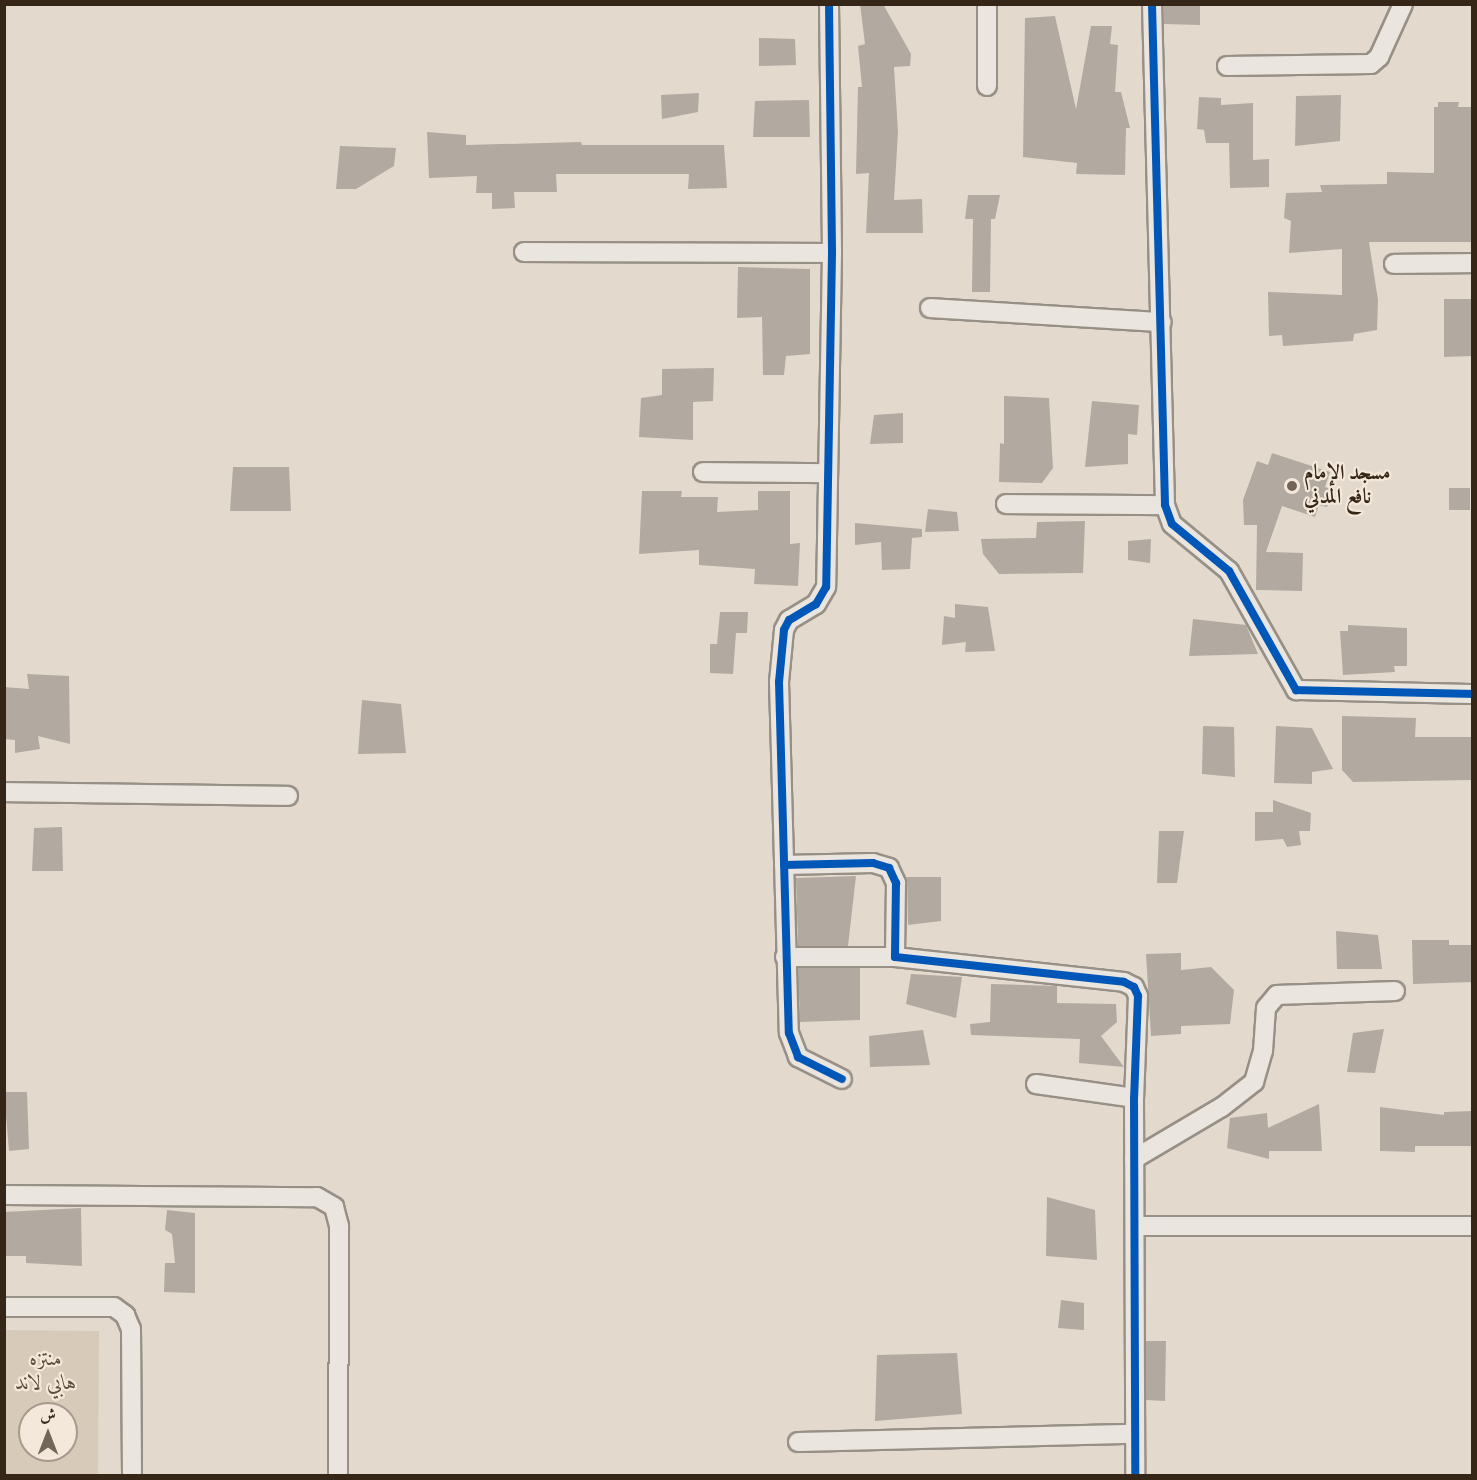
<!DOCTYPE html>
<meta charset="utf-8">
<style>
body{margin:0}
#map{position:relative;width:1477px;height:1480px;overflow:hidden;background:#e3dacd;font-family:"IM FELL English",Amiri,serif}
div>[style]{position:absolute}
.green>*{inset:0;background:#d7cab8}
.building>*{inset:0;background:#b2aaa1}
.roads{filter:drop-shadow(2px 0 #979087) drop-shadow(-2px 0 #979087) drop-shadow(0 2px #979087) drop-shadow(0 -2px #979087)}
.minor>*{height:18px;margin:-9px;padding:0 9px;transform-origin:9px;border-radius:9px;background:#eae5de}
.cycleway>*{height:8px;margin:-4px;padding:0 4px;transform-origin:4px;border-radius:4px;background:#0057b8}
.dots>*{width:16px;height:16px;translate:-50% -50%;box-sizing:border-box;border:3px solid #f3e8d9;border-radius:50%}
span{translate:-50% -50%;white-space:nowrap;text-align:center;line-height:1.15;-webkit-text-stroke:4.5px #f3e8d9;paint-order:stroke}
.poi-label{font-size:21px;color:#362617;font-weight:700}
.left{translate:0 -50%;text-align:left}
.park-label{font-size:21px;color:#5c4c3b;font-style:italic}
.frame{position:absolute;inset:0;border:6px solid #362617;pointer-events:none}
.north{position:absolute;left:18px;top:1402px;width:60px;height:60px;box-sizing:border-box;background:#f3e8d9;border:2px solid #a79a8b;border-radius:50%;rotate:0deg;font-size:16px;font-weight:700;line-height:24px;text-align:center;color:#362617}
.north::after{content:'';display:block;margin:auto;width:21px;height:27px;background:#736557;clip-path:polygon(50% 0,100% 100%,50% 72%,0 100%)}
</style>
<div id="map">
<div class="green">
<i style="clip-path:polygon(evenodd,5px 1330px,99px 1331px,98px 1475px,5px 1475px,5px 1330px,30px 1414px,66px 1414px,66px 1450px,30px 1450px,30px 1414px)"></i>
</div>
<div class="building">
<i style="clip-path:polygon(860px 4px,883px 4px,911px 54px,910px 66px,894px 67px,898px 132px,894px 200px,922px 199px,923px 233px,866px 233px,869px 173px,856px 174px,858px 87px,862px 87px,858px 46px,865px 44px)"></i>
<i style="clip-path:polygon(1163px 4px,1200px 4px,1200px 25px,1164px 24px)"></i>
<i style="clip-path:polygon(1055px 16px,1076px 109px,1091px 26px,1112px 26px,1110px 44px,1118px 45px,1115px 92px,1121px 92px,1130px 128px,1126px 128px,1125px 175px,1076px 174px,1077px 163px,1023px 157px,1025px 18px)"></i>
<i style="clip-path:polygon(759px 38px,795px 39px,796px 65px,759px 66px)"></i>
<i style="clip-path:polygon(699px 93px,698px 112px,662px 119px,661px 95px)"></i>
<i style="clip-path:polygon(1341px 95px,1340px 141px,1295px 146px,1296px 96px)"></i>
<i style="clip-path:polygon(1199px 97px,1221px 98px,1221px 105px,1253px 103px,1253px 160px,1269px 159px,1269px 187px,1230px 188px,1229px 143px,1206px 143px,1204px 130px,1197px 129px)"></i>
<i style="clip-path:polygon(809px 100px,810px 137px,753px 137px,755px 101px)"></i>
<i style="clip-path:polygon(1438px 102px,1459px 102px,1458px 107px,1473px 107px,1473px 242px,1369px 242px,1378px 300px,1377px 330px,1354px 334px,1353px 341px,1283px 346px,1282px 335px,1269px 336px,1268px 292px,1342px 295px,1342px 249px,1289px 253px,1291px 221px,1284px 218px,1286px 193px,1322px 192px,1320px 185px,1387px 184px,1387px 172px,1434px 173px,1434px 107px,1438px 107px)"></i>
<i style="clip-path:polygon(427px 132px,466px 135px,466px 145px,581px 142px,582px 145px,724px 145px,727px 188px,688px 189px,689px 174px,556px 174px,557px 192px,514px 192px,515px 208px,492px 209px,492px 193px,476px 193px,477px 176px,429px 178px)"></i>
<i style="clip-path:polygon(340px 146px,396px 148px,394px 166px,356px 189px,336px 189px)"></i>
<i style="clip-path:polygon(968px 195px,1000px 195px,995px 219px,991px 219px,990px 292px,972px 292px,973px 219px,965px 219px)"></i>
<i style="clip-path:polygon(738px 267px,810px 269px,810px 354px,786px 356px,784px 375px,763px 375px,762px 317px,737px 318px)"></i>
<i style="clip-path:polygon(1444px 299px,1473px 299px,1473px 356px,1444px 357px)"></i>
<i style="clip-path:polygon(714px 368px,713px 401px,693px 402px,693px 440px,639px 437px,641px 398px,662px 395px,662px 369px)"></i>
<i style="clip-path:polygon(1004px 396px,1049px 398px,1053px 468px,1042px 483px,999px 482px,1000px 443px,1004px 444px)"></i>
<i style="clip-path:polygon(1092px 401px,1139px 405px,1137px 435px,1128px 434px,1128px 464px,1085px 467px)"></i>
<i style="clip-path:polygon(903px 413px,903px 443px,870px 444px,874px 415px)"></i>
<i style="clip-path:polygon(1272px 453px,1330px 472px,1325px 487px,1333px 490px,1327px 507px,1319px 505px,1315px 517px,1282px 506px,1266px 552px,1303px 553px,1302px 591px,1256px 590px,1257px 525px,1244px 525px,1243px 500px,1257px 461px,1268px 465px)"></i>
<i style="clip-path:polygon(233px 467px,289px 467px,291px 511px,230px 511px)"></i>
<i style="clip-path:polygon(1449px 488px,1470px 488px,1470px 510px,1449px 510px)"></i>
<i style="clip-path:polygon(642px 491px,682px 491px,681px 497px,718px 497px,717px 512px,758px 510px,758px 491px,790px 491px,790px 544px,800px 543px,798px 586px,754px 584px,755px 569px,699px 565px,699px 550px,639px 554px)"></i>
<i style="clip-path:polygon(928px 509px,957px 512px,959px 531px,925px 532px)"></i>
<i style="clip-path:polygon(1085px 521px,1083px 573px,999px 574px,983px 554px,981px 539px,1036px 538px,1037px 522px)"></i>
<i style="clip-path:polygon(855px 523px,922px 529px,922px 537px,912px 538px,910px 569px,882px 570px,881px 542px,855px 545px)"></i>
<i style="clip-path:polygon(1151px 539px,1150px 563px,1128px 560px,1128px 541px)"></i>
<i style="clip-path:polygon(955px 604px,988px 607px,995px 651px,965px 652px,966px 642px,942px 645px,944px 616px,955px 618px)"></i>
<i style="clip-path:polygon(720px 612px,748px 612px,747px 633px,736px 633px,733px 674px,710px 673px,710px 644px,717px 644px)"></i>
<i style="clip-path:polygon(1193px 619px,1246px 625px,1258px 654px,1189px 656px)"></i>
<i style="clip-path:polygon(1348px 625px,1407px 628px,1407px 666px,1394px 666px,1395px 672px,1343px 675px,1340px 631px,1348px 631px)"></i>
<i style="clip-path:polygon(27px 674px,69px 676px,70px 744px,38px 736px,40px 749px,15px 753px,15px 740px,4px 739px,4px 687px,29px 689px)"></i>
<i style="clip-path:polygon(362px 700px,401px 704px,406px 753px,358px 754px)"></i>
<i style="clip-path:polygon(1342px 716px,1416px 718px,1415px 737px,1473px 737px,1473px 780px,1353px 782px,1342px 770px)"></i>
<i style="clip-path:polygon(1203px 726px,1234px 727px,1235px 777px,1202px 774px)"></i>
<i style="clip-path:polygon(1276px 726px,1312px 728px,1333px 769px,1312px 772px,1312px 784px,1274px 783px)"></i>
<i style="clip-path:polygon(1273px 800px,1311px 813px,1310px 831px,1299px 831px,1301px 845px,1287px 847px,1283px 839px,1255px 841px,1255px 812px,1273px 812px)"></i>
<i style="clip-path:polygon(62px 827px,63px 871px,32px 871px,34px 828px)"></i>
<i style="clip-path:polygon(1159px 831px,1184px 831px,1177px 883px,1157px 883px)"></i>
<i style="clip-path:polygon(856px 876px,848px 946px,798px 946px,796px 878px)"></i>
<i style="clip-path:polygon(907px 877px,941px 877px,941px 921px,908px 925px)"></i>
<i style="clip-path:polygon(1336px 931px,1378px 935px,1382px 969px,1337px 969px)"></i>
<i style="clip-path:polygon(1412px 940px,1449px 940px,1449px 945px,1473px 945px,1473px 982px,1413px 984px)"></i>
<i style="clip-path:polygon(1181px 953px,1181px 970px,1211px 967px,1234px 990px,1230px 1024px,1181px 1026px,1181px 1034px,1151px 1036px,1146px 954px)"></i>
<i style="clip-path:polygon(798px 968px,860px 968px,860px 1020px,800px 1022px)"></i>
<i style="clip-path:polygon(911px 974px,962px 977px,956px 1018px,906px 1004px)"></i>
<i style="clip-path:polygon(991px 984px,1057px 986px,1057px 1003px,1116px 1004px,1117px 1022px,1101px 1036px,1124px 1067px,1079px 1063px,1080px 1039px,971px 1035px,970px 1024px,990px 1022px)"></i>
<i style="clip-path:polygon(1384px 1029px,1375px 1073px,1347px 1072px,1353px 1033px)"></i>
<i style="clip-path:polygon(923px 1030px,930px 1065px,870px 1067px,869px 1036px)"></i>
<i style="clip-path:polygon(4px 1092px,27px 1092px,29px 1149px,9px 1151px)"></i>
<i style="clip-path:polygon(1319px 1104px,1322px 1151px,1269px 1151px,1269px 1159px,1227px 1148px,1230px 1118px,1267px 1113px,1268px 1128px)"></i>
<i style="clip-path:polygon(1380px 1107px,1444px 1115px,1444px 1112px,1473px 1111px,1473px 1146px,1415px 1146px,1415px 1152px,1380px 1151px)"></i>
<i style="clip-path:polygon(1047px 1197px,1095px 1210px,1097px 1260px,1046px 1256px)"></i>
<i style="clip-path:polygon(81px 1208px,82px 1266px,26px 1263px,26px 1256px,4px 1256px,4px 1212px)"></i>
<i style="clip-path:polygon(167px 1210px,195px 1213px,195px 1293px,164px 1292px,165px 1263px,175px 1263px,172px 1234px,165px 1230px)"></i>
<i style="clip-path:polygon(1061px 1300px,1084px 1303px,1084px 1330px,1058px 1328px)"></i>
<i style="clip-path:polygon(1146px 1341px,1166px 1341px,1165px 1401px,1146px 1400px)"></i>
<i style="clip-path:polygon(957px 1353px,962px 1414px,875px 1421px,877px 1355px)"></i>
</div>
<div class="roads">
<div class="minor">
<i style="left:829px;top:4px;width:249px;rotate:89.3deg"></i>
<i style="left:832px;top:253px;width:334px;rotate:91deg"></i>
<i style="left:826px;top:587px;width:20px;rotate:120deg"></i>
<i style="left:816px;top:604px;width:31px;rotate:149deg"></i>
<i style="left:789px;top:620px;width:11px;rotate:117deg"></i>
<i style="left:784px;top:630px;width:52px;rotate:95.5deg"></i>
<i style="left:779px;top:682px;width:351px;rotate:88.4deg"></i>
<i style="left:789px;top:1033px;width:26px;rotate:69deg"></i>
<i style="left:798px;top:1057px;width:49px;rotate:26.6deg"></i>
<i style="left:987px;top:4px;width:82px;rotate:90deg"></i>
<i style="left:1152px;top:4px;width:501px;rotate:88.51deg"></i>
<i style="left:1165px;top:505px;width:20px;rotate:70deg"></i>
<i style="left:1172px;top:524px;width:74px;rotate:39.5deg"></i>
<i style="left:1229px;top:571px;width:137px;rotate:60.6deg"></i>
<i style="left:1296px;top:690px;width:176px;rotate:1.3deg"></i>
<i style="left:1227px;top:66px;width:144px;rotate:-0.8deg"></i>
<i style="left:1371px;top:64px;width:11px;rotate:-41deg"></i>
<i style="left:1379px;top:57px;width:58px;rotate:-65.6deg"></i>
<i style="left:524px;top:252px;width:308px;rotate:0.2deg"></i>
<i style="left:1394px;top:264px;width:78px;rotate:-0.7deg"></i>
<i style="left:930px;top:308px;width:232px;rotate:3.5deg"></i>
<i style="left:703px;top:472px;width:123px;rotate:0.5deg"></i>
<i style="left:1006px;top:504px;width:159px;rotate:0.4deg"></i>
<i style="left:4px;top:792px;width:284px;rotate:0.8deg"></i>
<i style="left:784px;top:865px;width:89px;rotate:-1.3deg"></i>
<i style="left:873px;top:863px;width:17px;rotate:17deg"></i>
<i style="left:889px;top:868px;width:17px;rotate:65deg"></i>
<i style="left:896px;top:883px;width:74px;rotate:90.8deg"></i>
<i style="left:895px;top:957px;width:230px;rotate:6.2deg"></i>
<i style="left:1124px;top:982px;width:11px;rotate:27deg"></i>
<i style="left:1134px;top:987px;width:10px;rotate:66deg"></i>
<i style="left:1138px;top:996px;width:102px;rotate:92.2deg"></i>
<i style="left:1134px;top:1098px;width:378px;rotate:89.8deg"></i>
<i style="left:785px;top:957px;width:110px"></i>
<i style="left:1036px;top:1084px;width:99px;rotate:8.1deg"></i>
<i style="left:1134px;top:1159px;width:102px;rotate:-30.6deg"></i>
<i style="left:1222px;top:1107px;width:41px;rotate:-38deg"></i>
<i style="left:1254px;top:1082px;width:32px;rotate:-74deg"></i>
<i style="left:1263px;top:1051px;width:43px;rotate:-86deg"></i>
<i style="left:1266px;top:1008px;width:17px;rotate:-50deg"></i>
<i style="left:1277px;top:995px;width:118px;rotate:-1.9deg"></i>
<i style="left:4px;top:1195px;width:313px;rotate:0.4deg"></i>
<i style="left:317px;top:1197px;width:20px;rotate:30deg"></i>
<i style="left:334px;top:1207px;width:20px;rotate:75deg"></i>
<i style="left:339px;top:1226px;width:250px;rotate:90.2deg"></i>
<i style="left:1135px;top:1226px;width:337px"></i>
<i style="left:4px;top:1307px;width:110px"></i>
<i style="left:114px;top:1307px;width:14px;rotate:36deg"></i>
<i style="left:125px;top:1315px;width:15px;rotate:67deg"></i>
<i style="left:131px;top:1329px;width:147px;rotate:89.6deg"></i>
<i style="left:798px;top:1442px;width:337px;rotate:-1.4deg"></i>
</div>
</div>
<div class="cycleway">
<i style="left:829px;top:4px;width:249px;rotate:89.3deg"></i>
<i style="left:832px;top:253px;width:334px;rotate:91deg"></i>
<i style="left:826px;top:587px;width:20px;rotate:120deg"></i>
<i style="left:816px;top:604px;width:31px;rotate:149deg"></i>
<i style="left:789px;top:620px;width:11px;rotate:117deg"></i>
<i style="left:784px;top:630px;width:52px;rotate:95.5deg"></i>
<i style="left:779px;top:682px;width:351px;rotate:88.4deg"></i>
<i style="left:789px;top:1033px;width:26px;rotate:69deg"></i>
<i style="left:798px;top:1057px;width:49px;rotate:26.6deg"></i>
<i style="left:1152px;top:4px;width:501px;rotate:88.51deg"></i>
<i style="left:1165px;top:505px;width:20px;rotate:70deg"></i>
<i style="left:1172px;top:524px;width:74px;rotate:39.5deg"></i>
<i style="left:1229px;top:571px;width:137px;rotate:60.6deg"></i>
<i style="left:1296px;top:690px;width:176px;rotate:1.3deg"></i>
<i style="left:784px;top:865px;width:89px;rotate:-1.3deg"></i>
<i style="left:873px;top:863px;width:17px;rotate:17deg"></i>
<i style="left:889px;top:868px;width:17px;rotate:65deg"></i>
<i style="left:896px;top:883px;width:74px;rotate:90.8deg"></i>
<i style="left:895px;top:957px;width:230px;rotate:6.2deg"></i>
<i style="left:1124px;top:982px;width:11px;rotate:27deg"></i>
<i style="left:1134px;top:987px;width:10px;rotate:66deg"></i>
<i style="left:1138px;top:996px;width:102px;rotate:92.2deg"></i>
<i style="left:1134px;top:1098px;width:378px;rotate:89.8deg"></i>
</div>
<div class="dots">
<i style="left:1292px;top:486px;background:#736557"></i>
</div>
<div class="poi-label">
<span class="left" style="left:1304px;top:486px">مسجد الإمام<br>نافع المدني</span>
</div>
<div class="park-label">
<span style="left:46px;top:1372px">منتزه<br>هابي لاند</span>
</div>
<div class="frame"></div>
<div class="north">ش</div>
</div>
